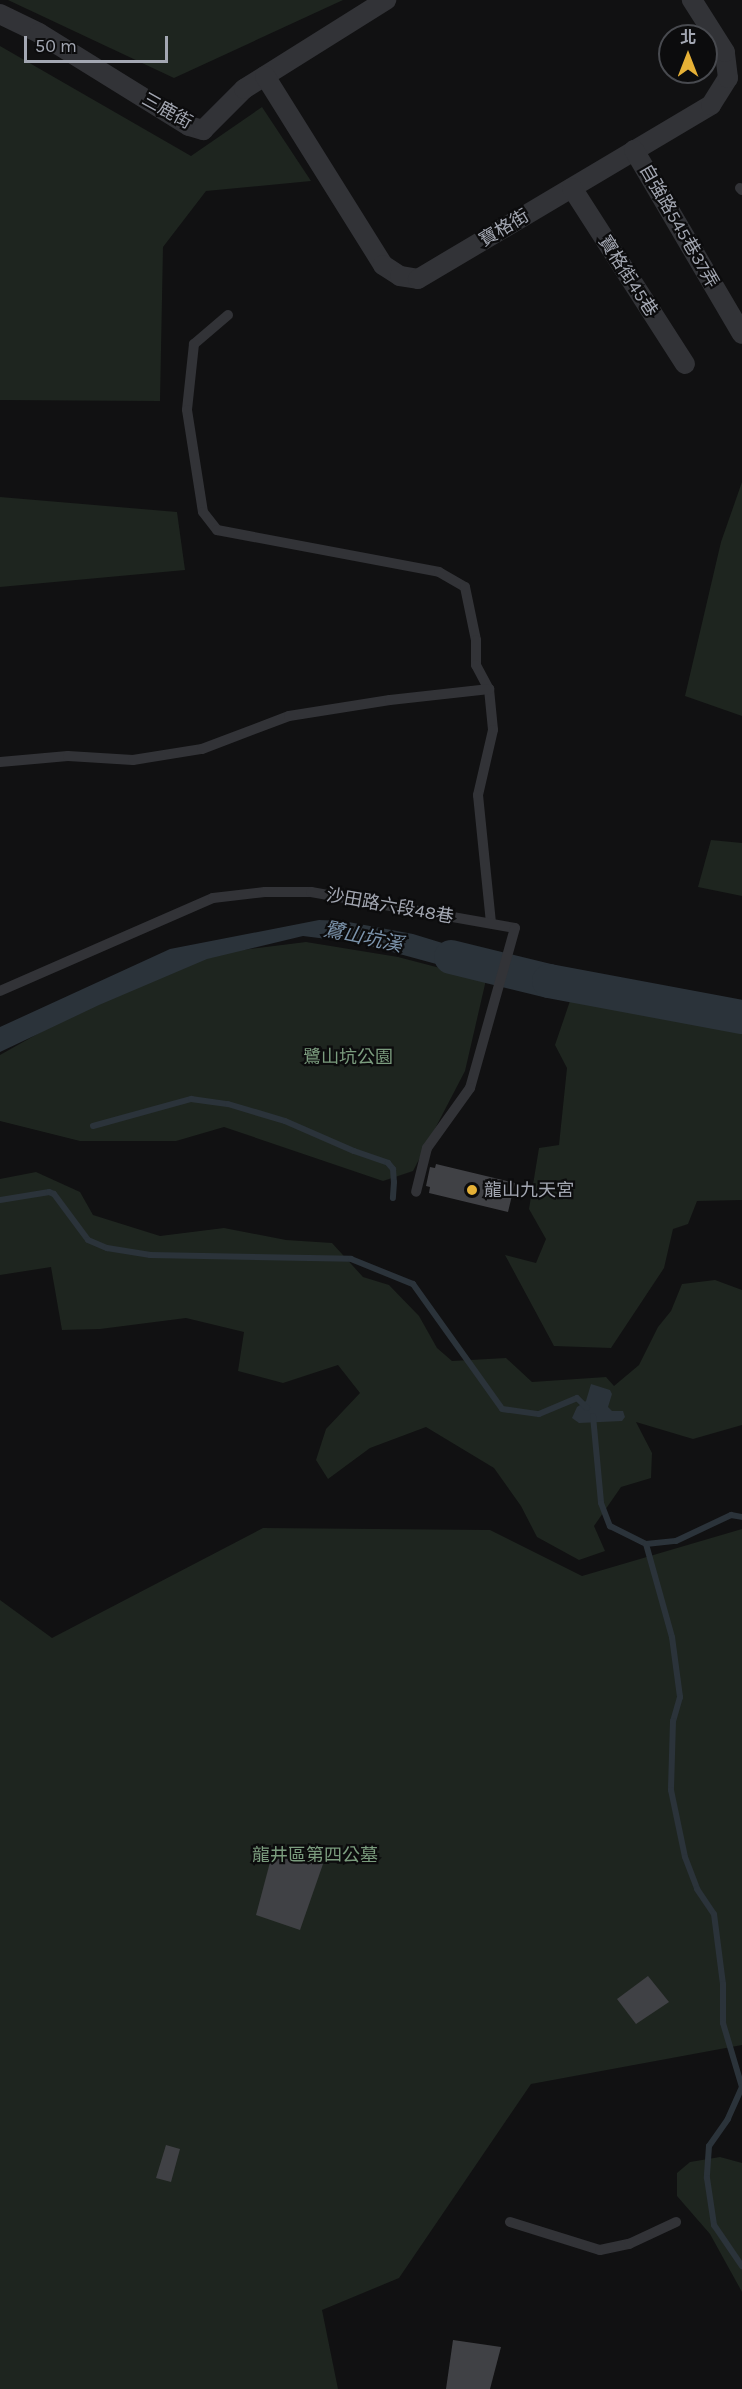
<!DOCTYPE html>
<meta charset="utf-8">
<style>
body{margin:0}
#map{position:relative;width:742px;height:2389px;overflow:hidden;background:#111112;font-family:Karla,"Noto Sans TC",sans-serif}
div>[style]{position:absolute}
.green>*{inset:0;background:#1e251f}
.water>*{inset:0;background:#2b333a}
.stream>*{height:6px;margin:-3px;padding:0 3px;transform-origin:3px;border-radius:3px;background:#2b333a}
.river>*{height:34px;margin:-17px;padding:0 17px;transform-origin:17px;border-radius:17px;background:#2b333a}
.building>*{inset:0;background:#404145}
.service>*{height:10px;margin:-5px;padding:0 5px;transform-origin:5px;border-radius:5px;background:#323337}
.minor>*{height:20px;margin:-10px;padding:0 10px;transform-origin:10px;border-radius:10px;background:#323337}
.dots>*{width:16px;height:16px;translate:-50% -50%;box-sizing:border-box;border:3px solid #0c0c0d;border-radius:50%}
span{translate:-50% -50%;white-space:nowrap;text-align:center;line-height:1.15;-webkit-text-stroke:4.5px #0c0c0d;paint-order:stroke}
.street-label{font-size:18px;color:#a3a7b2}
.park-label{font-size:18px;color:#7b9c7e}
.poi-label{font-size:18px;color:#a3a7b2}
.left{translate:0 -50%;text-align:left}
.water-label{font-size:20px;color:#7c94ac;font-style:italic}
.north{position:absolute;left:658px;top:24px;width:60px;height:60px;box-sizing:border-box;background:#0c0c0d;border:2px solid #484a4f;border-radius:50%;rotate:0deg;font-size:16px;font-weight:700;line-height:24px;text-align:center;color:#a3a7b2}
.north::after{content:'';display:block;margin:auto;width:21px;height:27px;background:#e6b136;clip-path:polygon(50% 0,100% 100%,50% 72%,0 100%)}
.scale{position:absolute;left:24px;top:36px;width:144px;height:27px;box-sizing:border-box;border:3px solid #a3a7b2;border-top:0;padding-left:8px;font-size:18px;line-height:21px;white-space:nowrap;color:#a3a7b2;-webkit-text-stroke:4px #0c0c0d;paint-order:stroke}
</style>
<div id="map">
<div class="green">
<i style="clip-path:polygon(8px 0,343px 0,174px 78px)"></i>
<i style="clip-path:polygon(0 46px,191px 156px,262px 107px,311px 181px,206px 191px,163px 247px,160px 401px,0 400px)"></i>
<i style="clip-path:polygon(742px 482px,742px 716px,685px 696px,721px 542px)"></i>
<i style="clip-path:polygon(0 497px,177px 512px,185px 570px,0 587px)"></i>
<i style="clip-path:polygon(711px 840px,742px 843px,742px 896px,698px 887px)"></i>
<i style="clip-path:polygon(306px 942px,398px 957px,486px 980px,465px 1071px,413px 1171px,383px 1181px,224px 1127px,176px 1141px,80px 1141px,0 1121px,0 1055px,94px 1002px,192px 956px)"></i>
<i style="clip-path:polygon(571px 998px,742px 1029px,742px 1200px,697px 1201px,688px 1224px,673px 1229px,664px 1268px,611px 1348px,554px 1346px,505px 1255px,536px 1263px,546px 1239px,529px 1209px,539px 1148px,559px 1145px,567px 1068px,555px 1045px)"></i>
<i style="clip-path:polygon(36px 1172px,80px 1192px,93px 1215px,160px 1236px,224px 1228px,286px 1240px,332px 1243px,363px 1277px,389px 1285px,419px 1316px,437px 1348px,452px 1361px,506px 1358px,532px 1382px,606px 1377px,614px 1386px,639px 1365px,658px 1327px,671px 1311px,682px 1284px,715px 1280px,742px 1290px,742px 1425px,693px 1439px,636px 1422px,652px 1453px,651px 1478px,621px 1487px,594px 1526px,605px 1551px,579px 1560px,537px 1537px,521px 1506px,494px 1468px,426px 1427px,370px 1448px,328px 1479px,316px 1460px,326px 1429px,360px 1393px,338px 1365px,283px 1383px,238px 1371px,244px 1332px,186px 1318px,100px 1329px,62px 1330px,51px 1267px,0 1275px,0 1179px)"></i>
<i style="clip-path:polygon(263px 1528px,490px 1530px,582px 1576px,742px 1529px,742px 2045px,531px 2084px,399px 2278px,322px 2310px,338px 2389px,0 2389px,0 1600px,52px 1638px)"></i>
<i style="clip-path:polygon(720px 2157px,742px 2163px,742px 2292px,710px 2234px,677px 2196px,677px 2173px,690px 2162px)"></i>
</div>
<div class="water">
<i style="clip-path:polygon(319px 920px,343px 921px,413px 934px,475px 953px,496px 969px,440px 965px,359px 943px,303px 936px,207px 959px,99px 1005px,0 1052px,0 1027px,170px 949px)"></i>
<i style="clip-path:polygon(591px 1384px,610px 1390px,612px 1394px,608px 1407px,612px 1411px,623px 1411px,625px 1417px,622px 1421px,579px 1423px,572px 1418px,577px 1407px,586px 1401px)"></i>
</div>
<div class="stream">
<i style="left:93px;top:1126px;width:102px;rotate:-15.4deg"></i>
<i style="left:191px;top:1099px;width:37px;rotate:8deg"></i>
<i style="left:228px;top:1104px;width:59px;rotate:16.6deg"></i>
<i style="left:285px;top:1121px;width:75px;rotate:23.5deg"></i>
<i style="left:354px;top:1151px;width:36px;rotate:19deg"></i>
<i style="left:388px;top:1163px;width:8px;rotate:50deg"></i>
<i style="left:393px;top:1169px;width:13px;rotate:86deg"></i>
<i style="left:394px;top:1182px;width:16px;rotate:94deg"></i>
<i style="left:0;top:1200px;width:50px;rotate:-9.3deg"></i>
<i style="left:49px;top:1192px;width:5px;rotate:22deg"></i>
<i style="left:54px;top:1194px;width:57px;rotate:53.5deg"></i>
<i style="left:88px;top:1240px;width:21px;rotate:23deg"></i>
<i style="left:107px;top:1248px;width:44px;rotate:9.2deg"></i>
<i style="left:150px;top:1255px;width:201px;rotate:1.1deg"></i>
<i style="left:351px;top:1259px;width:67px;rotate:22deg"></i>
<i style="left:413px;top:1284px;width:153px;rotate:54.5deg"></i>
<i style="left:502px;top:1409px;width:37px;rotate:8deg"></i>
<i style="left:539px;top:1414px;width:41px;rotate:-22.8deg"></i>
<i style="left:577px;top:1398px;width:14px;rotate:45deg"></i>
<i style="left:593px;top:1416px;width:87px;rotate:84.7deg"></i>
<i style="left:601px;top:1503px;width:25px;rotate:69deg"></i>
<i style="left:610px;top:1526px;width:40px;rotate:26.6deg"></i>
<i style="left:646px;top:1544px;width:30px;rotate:-6deg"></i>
<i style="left:676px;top:1541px;width:61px;rotate:-25.3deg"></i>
<i style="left:731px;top:1515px;width:11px;rotate:10deg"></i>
<i style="left:646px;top:1544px;width:97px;rotate:74.4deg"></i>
<i style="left:672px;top:1637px;width:61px;rotate:82.4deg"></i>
<i style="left:680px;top:1697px;width:25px;rotate:106deg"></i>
<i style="left:673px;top:1721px;width:69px;rotate:91.7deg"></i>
<i style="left:671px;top:1790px;width:68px;rotate:78.2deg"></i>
<i style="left:685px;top:1857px;width:34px;rotate:69deg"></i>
<i style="left:697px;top:1889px;width:30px;rotate:56deg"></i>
<i style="left:714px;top:1914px;width:71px;rotate:82.7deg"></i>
<i style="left:723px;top:1984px;width:39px;rotate:90deg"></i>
<i style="left:723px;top:2023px;width:67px;rotate:73.5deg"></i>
<i style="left:742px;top:2087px;width:35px;rotate:114deg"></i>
<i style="left:728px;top:2119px;width:33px;rotate:125deg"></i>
<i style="left:709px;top:2146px;width:32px;rotate:94deg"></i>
<i style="left:707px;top:2178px;width:48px;rotate:81.5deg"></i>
<i style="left:714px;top:2225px;width:50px;rotate:55.7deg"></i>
</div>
<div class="river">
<i style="left:451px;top:957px;width:101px;rotate:13.8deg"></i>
<i style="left:549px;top:981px;width:196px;rotate:10.6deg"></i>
</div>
<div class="building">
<i style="clip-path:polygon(436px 1164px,515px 1183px,508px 1212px,429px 1193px,430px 1187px,426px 1186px,430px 1167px,435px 1168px)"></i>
<i style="clip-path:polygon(273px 1851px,323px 1864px,300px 1930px,256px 1915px)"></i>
<i style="clip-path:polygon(648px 1976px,669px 2002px,636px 2024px,617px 1999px)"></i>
<i style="clip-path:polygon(166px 2145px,180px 2149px,171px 2182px,156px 2178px)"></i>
<i style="clip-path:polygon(453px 2340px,501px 2347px,490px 2389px,446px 2389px)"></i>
</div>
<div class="service">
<i style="left:740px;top:188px;width:3px;rotate:45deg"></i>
<i style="left:228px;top:315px;width:45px;rotate:139.5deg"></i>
<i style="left:194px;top:344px;width:66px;rotate:96.1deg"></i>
<i style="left:187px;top:410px;width:103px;rotate:81.1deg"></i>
<i style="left:203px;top:512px;width:23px;rotate:52deg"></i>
<i style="left:217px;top:530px;width:226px;rotate:10.7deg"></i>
<i style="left:439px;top:572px;width:30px;rotate:30deg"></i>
<i style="left:465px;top:587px;width:54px;rotate:78.3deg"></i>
<i style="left:476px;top:640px;width:25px;rotate:90deg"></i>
<i style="left:476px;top:665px;width:27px;rotate:62deg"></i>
<i style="left:489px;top:689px;width:41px;rotate:84.4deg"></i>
<i style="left:493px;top:730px;width:67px;rotate:103deg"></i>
<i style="left:478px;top:795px;width:129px;rotate:84.2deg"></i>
<i style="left:0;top:762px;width:68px;rotate:-5deg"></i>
<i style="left:68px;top:756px;width:65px;rotate:3.5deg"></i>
<i style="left:133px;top:760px;width:70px;rotate:-9.1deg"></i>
<i style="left:202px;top:749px;width:93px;rotate:-20.8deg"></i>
<i style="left:289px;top:716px;width:102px;rotate:-9deg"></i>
<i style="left:390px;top:700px;width:100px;rotate:-6.3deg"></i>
<i style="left:0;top:991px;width:232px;rotate:-23.6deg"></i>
<i style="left:213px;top:898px;width:52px;rotate:-6.6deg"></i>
<i style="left:265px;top:892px;width:46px"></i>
<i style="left:311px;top:892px;width:207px;rotate:10deg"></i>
<i style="left:515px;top:928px;width:166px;rotate:105.7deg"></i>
<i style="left:470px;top:1088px;width:74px;rotate:125.6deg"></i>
<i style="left:427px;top:1148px;width:45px;rotate:104deg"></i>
<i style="left:510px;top:2222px;width:94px;rotate:17.3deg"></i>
<i style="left:600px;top:2250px;width:30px;rotate:-12deg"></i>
<i style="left:629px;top:2244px;width:52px;rotate:-25.1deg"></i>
</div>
<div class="minor">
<i style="left:0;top:14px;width:43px;rotate:26deg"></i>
<i style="left:39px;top:33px;width:176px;rotate:31.8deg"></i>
<i style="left:189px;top:126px;width:15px;rotate:16deg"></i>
<i style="left:203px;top:130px;width:58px;rotate:-45deg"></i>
<i style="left:244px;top:89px;width:168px;rotate:-32.1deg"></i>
<i style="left:265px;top:76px;width:223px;rotate:58deg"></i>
<i style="left:383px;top:265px;width:20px;rotate:33deg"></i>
<i style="left:400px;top:276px;width:18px;rotate:9deg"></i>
<i style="left:418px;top:279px;width:341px;rotate:-30.7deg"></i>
<i style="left:711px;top:105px;width:32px;rotate:-58deg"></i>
<i style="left:728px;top:78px;width:26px;rotate:-97deg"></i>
<i style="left:725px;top:52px;width:62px;rotate:-122.4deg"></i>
<i style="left:634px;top:150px;width:213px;rotate:59.6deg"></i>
<i style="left:572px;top:188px;width:209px;rotate:57.3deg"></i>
</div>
<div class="dots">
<i style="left:472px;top:1190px;background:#e6b136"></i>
</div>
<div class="street-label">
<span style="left:167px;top:111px;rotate:29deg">三鹿街</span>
<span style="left:679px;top:226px;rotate:60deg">自強路545巷37弄</span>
<span style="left:504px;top:228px;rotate:-31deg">寶格街</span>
<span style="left:628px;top:276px;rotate:57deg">寶格街45巷</span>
<span style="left:390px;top:906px;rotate:10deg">沙田路六段48巷</span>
</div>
<div class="park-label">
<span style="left:348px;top:1057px">鷺山坑公園</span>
<span style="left:315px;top:1855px">龍井區第四公墓</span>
</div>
<div class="poi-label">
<span class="left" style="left:484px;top:1190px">龍山九天宮</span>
</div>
<div class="water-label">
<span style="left:363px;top:937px;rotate:12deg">鷺山坑溪</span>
</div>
<div class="north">北</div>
<div class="scale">50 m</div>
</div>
